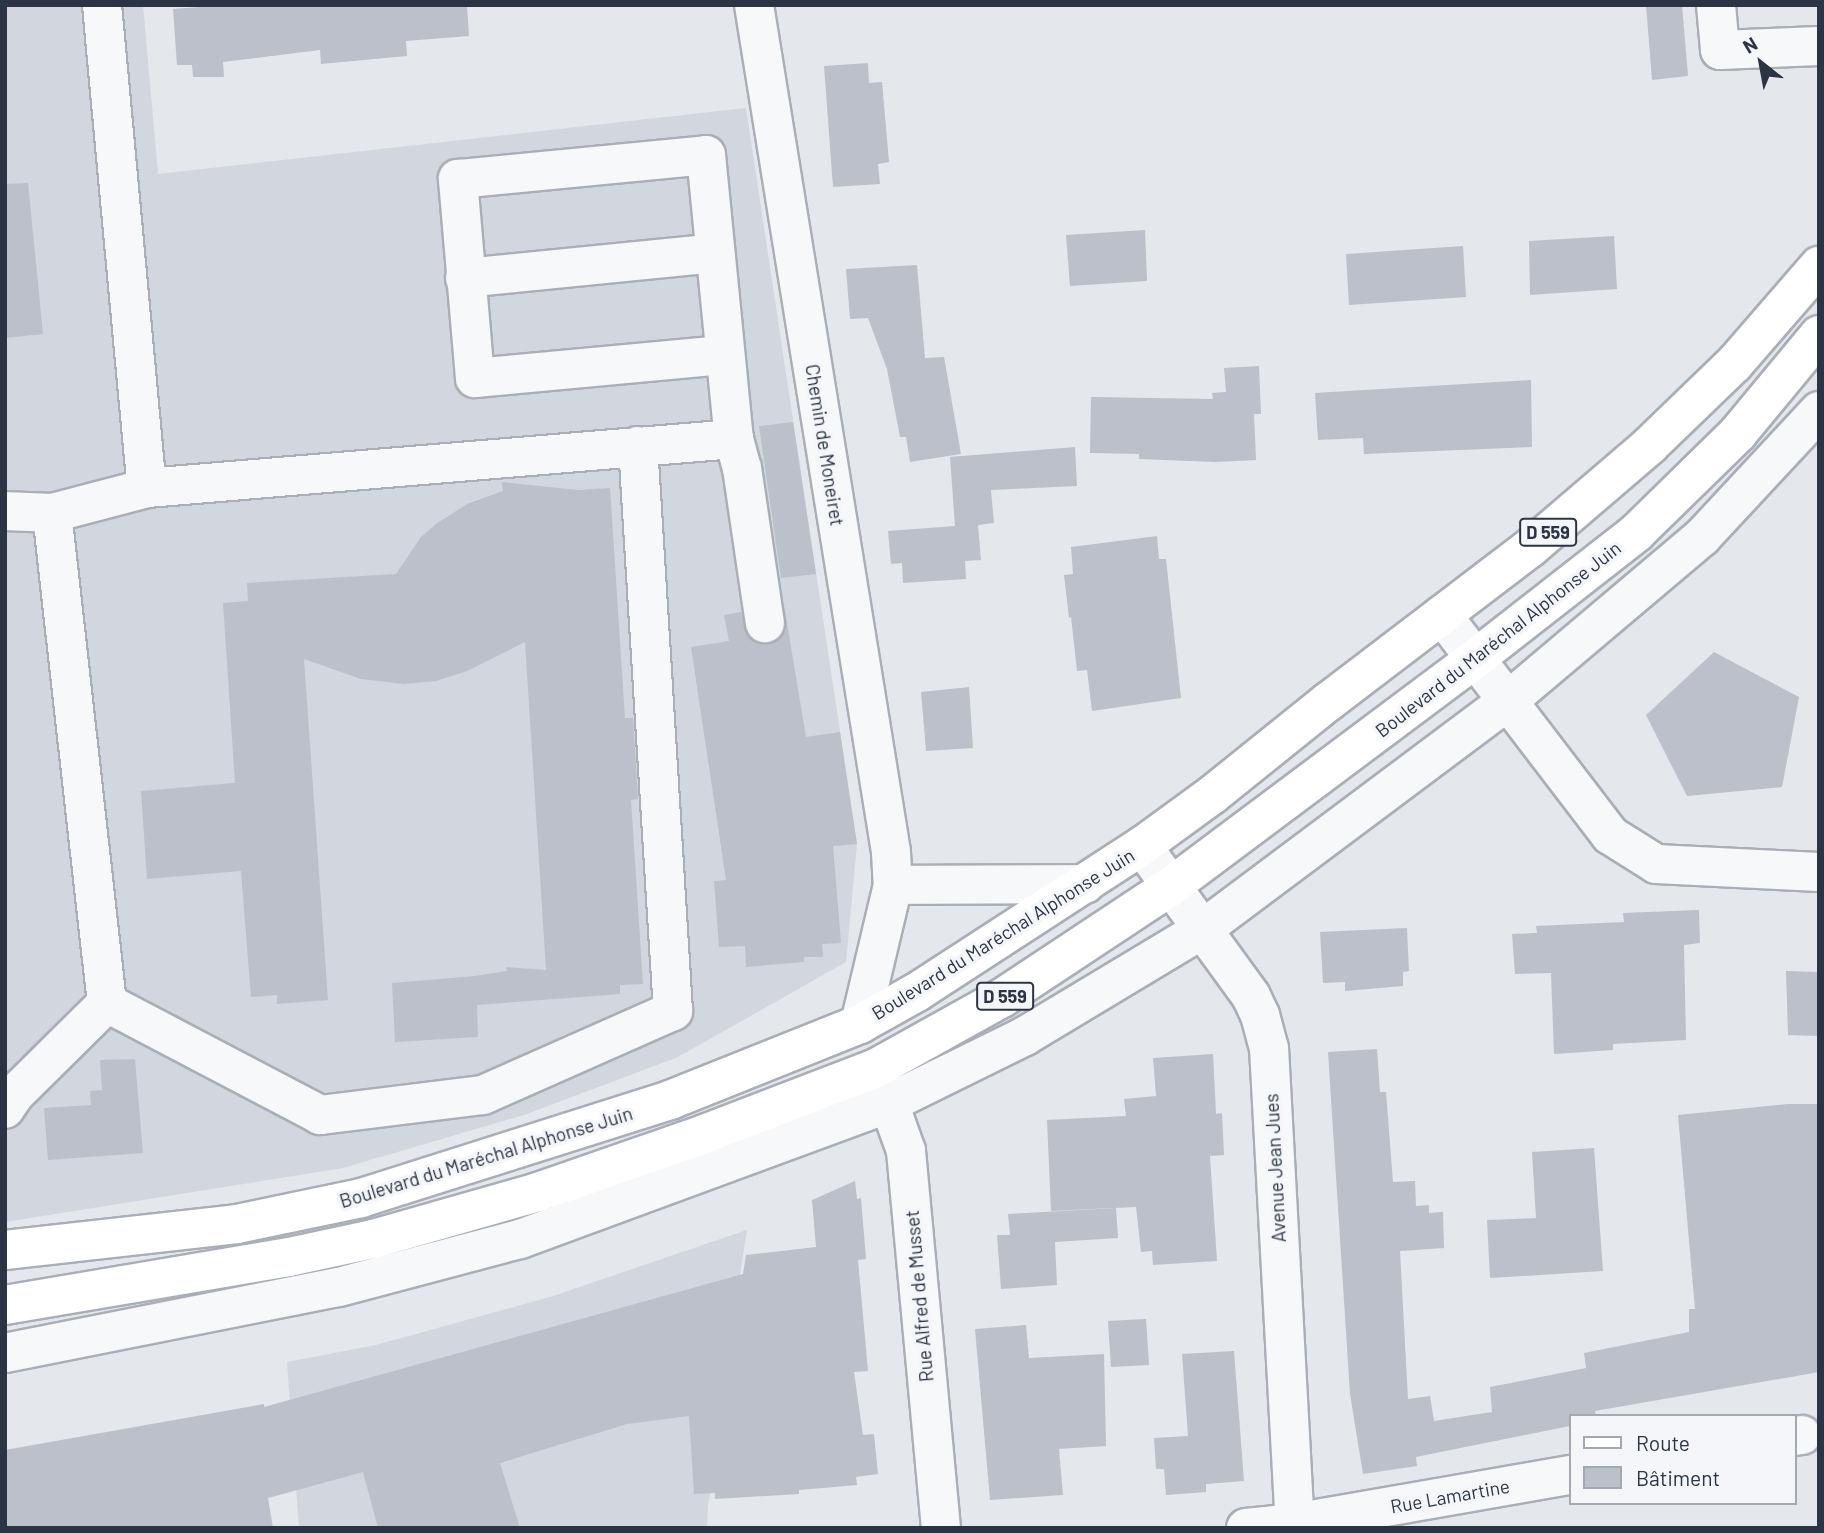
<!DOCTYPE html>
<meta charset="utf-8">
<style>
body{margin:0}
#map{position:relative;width:1824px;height:1533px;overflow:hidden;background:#e4e7ec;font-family:Barlow,sans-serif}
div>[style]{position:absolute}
.built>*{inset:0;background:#d2d6de}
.building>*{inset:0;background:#bbc0ca}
.roads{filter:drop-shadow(2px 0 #a9aeb7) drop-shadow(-2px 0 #a9aeb7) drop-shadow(0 2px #a9aeb7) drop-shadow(0 -2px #a9aeb7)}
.minor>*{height:38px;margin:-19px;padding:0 19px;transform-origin:19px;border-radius:19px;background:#f7f8fa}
.major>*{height:38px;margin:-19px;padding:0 19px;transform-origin:19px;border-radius:19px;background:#fff}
span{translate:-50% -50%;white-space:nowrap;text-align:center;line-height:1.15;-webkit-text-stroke:7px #f4f6f9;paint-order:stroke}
.shield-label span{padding:2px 5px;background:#f4f6f9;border:2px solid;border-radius:5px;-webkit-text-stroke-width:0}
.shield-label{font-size:18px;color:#2b3445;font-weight:700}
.street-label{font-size:19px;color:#2b3445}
.frame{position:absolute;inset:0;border:7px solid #2b3445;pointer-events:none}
.legend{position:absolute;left:1569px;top:1414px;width:228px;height:91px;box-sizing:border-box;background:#f4f6f9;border:2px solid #a4a8b1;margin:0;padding:9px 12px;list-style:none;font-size:21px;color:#2b3445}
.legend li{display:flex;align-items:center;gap:14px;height:35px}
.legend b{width:35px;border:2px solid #a4a8b1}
.north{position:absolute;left:1726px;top:28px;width:70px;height:70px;-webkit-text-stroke:5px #f4f6f9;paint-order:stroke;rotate:329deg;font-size:19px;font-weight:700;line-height:28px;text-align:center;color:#2b3445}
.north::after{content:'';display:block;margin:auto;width:24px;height:32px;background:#2b3445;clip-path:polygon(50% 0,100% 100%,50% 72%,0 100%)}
</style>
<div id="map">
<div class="built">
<i style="clip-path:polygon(5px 5px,143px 5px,158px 174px,746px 108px,857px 844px,846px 962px,678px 1057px,524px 1115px,343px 1168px,5px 1222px)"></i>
<i style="clip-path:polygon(747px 1230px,727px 1357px,723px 1432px,708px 1504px,707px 1528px,299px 1528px,287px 1362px,376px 1345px,550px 1297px)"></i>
</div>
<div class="building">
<i style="clip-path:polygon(227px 5px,467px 5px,469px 36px,406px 41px,407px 56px,321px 64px,320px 50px,223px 62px,224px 77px,193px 77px,192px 65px,177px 65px,173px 9px)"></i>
<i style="clip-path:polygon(1646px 5px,1682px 5px,1688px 76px,1652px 80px)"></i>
<i style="clip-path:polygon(868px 63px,869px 83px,882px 82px,889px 162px,878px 164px,880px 184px,833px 187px,824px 66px)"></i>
<i style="clip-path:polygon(28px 183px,43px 334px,5px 338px,5px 184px)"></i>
<i style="clip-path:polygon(1145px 230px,1147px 281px,1070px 286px,1066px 235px)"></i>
<i style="clip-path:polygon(1614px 236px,1617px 289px,1530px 295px,1529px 241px)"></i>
<i style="clip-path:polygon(1463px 246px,1466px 297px,1349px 305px,1346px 254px)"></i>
<i style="clip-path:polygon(917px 265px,925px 358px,944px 357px,961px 454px,910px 462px,906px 437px,900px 437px,887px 369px,868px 318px,850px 319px,846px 269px)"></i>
<i style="clip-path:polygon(1259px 366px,1261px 414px,1254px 414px,1256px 460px,1216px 462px,1139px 459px,1139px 454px,1090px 453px,1091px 397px,1213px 399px,1212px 393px,1226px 392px,1224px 368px)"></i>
<i style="clip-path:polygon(1531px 380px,1532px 447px,1364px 454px,1363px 438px,1318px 440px,1315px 393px)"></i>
<i style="clip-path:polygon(793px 422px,816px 574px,781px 578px,759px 426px)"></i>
<i style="clip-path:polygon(1075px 447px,1077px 486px,991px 490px,994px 523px,978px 525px,981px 560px,965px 561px,966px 579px,903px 583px,902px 563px,891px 564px,888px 531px,955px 526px,950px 457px)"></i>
<i style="clip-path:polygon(502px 482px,578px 490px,610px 488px,625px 718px,633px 718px,638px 799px,631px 800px,643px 984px,620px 985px,620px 994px,477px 1005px,478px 1037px,395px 1042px,392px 983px,475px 976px,507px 971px,506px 967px,546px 970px,525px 642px,467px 671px,436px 681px,404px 684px,361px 679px,304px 659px,328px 1000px,277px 1004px,277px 995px,251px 997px,241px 871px,147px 879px,141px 791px,235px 783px,223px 603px,248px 601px,247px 583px,396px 574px,421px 537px,436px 524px,467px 504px,503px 491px)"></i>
<i style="clip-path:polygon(1157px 536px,1159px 559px,1166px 559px,1181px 698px,1092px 711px,1087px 670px,1077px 671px,1071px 617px,1069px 618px,1064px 575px,1073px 574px,1071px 547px)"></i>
<i style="clip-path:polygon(784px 605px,806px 737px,840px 732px,857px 844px,833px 846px,841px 943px,822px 944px,823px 957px,804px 957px,804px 962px,746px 967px,745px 946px,719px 947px,714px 881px,726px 880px,691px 647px,729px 641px,724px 615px,741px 612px,748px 637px,758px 644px,769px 644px,778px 640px,786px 630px)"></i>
<i style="clip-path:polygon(1714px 652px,1799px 697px,1782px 787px,1687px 796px,1646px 715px)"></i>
<i style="clip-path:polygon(969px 687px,973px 748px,926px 751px,921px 692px)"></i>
<i style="clip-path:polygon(1699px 910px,1700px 943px,1684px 945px,1686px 1040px,1613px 1044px,1613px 1050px,1554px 1054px,1551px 973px,1515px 974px,1512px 934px,1537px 933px,1536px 926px,1624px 922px,1623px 913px)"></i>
<i style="clip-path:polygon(1407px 928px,1409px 971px,1403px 972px,1403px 986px,1345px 991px,1345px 982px,1323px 983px,1320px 932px)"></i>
<i style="clip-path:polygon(1786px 971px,1819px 972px,1819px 1036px,1788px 1035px)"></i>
<i style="clip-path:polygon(1377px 1049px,1380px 1092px,1386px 1092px,1393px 1182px,1415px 1181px,1416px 1206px,1429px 1205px,1429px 1213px,1443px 1212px,1444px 1248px,1400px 1251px,1408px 1399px,1430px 1396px,1434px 1421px,1492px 1412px,1490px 1387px,1586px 1368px,1584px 1353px,1689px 1332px,1689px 1309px,1695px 1309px,1678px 1115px,1788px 1104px,1819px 1104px,1819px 1372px,1595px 1411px,1596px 1416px,1570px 1416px,1570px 1426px,1416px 1457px,1417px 1466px,1363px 1474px,1350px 1394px,1328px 1052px)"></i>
<i style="clip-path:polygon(1213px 1054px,1216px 1114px,1222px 1113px,1224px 1155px,1210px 1156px,1217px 1261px,1153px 1265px,1152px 1251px,1141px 1252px,1136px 1207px,1051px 1211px,1047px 1120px,1126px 1116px,1124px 1099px,1156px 1096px,1153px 1058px)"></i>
<i style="clip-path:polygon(135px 1059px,143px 1153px,48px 1160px,44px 1108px,91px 1105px,90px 1091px,102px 1090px,100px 1060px)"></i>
<i style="clip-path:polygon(1594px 1148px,1603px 1271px,1490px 1278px,1487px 1220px,1536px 1218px,1532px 1152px)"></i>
<i style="clip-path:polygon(855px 1181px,857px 1199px,861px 1198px,866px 1259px,858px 1260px,868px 1371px,854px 1372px,863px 1435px,874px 1434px,878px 1474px,856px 1477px,857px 1485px,799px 1490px,799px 1494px,715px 1499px,715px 1493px,694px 1494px,689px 1416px,627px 1424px,500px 1463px,520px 1528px,378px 1528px,363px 1472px,268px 1498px,273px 1528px,5px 1528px,5px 1450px,264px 1404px,264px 1407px,743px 1274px,746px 1255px,816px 1247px,812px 1200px)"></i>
<i style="clip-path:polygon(1116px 1208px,1118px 1238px,1055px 1242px,1057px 1285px,1001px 1289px,997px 1235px,1010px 1235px,1008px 1214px)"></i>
<i style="clip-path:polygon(1146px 1319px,1149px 1365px,1111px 1367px,1108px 1321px)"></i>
<i style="clip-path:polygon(1026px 1325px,1029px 1358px,1104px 1354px,1106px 1446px,1059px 1449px,1063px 1495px,990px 1500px,975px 1329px)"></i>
<i style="clip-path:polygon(1234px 1351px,1244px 1481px,1206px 1484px,1206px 1492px,1166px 1495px,1164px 1469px,1156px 1469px,1154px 1438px,1188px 1436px,1182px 1354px)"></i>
</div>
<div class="roads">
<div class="minor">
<i style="left:102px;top:5px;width:485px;rotate:84.7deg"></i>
<i style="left:147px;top:488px;width:589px;rotate:-4.77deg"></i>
<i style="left:754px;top:5px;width:858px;rotate:80.81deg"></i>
<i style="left:891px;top:852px;width:33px;rotate:87deg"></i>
<i style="left:893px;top:885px;width:143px;rotate:103.4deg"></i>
<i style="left:1716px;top:5px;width:45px;rotate:84.9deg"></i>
<i style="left:1720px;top:50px;width:99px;rotate:-2.3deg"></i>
<i style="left:465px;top:278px;width:250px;rotate:-5.7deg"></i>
<i style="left:723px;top:355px;width:249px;rotate:174.7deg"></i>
<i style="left:475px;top:378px;width:200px;rotate:-94.9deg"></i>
<i style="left:458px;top:179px;width:249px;rotate:-5.5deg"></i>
<i style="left:706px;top:155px;width:285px;rotate:84.4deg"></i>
<i style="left:734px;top:439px;width:30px;rotate:75deg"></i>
<i style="left:742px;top:468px;width:157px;rotate:81.6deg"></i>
<i style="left:5px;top:511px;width:47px;rotate:2.4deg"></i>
<i style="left:52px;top:513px;width:493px;rotate:83.6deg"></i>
<i style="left:107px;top:1003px;width:129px;rotate:135.3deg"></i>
<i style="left:15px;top:1094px;width:18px;rotate:124deg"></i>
<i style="left:52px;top:513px;width:98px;rotate:-14.7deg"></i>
<i style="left:1442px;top:615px;width:277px;rotate:52.6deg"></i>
<i style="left:1610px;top:835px;width:54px;rotate:32.2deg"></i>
<i style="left:1656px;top:864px;width:163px;rotate:2.8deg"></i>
<i style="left:1142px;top:846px;width:185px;rotate:54deg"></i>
<i style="left:1251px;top:996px;width:21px;rotate:65deg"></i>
<i style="left:1260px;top:1015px;width:34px;rotate:75deg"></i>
<i style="left:1269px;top:1048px;width:481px;rotate:86.9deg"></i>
<i style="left:893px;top:885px;width:192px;rotate:-0.3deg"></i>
<i style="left:107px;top:1003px;width:241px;rotate:27.7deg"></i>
<i style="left:320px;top:1115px;width:164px;rotate:-7deg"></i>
<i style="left:483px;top:1095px;width:208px;rotate:-23.9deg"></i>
<i style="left:673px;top:1011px;width:566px;rotate:-93.54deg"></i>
<i style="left:881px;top:1081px;width:74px;rotate:70.3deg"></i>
<i style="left:906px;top:1151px;width:379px;rotate:84.7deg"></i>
<i style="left:5px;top:1353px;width:340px;rotate:-11.2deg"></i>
<i style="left:339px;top:1287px;width:187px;rotate:-14.9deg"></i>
<i style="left:520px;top:1239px;width:393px;rotate:-20.2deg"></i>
<i style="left:889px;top:1103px;width:152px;rotate:-26.2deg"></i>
<i style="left:1025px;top:1036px;width:208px;rotate:-31deg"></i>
<i style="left:1203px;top:929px;width:382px;rotate:-36.8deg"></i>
<i style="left:1509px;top:700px;width:253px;rotate:-40.2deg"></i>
<i style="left:1702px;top:537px;width:172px;rotate:-47.1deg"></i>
<i style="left:1794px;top:1436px;width:8px;rotate:-7deg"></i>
<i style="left:1246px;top:1528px;width:48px;rotate:-5.9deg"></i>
<i style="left:1294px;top:1523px;width:280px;rotate:-9.9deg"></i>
</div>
<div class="major">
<i style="left:5px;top:1250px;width:233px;rotate:-6.4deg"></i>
<i style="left:237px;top:1224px;width:127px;rotate:-11.8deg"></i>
<i style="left:361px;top:1198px;width:324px;rotate:-17.6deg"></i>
<i style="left:670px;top:1100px;width:205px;rotate:-21.8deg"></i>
<i style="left:860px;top:1024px;width:65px;rotate:-29.3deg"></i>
<i style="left:917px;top:992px;width:268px;rotate:-33deg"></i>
<i style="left:1142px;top:846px;width:87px;rotate:-36.1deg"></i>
<i style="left:1212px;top:795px;width:150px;rotate:-38.8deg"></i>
<i style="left:1329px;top:701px;width:253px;rotate:-37.3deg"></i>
<i style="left:1530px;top:548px;width:158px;rotate:-40.6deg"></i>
<i style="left:1650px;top:445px;width:117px;rotate:-44deg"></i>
<i style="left:1734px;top:364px;width:130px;rotate:-49.1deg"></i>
<i style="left:5px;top:1305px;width:288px;rotate:-9.6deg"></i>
<i style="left:289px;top:1257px;width:86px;rotate:-12.1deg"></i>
<i style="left:373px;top:1239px;width:172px;rotate:-15.9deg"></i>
<i style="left:538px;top:1192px;width:179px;rotate:-19.2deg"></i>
<i style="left:707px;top:1133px;width:181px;rotate:-21deg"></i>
<i style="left:876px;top:1068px;width:144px;rotate:-29.1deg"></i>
<i style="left:1002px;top:998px;width:201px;rotate:-33.5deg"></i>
<i style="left:1170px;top:887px;width:382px;rotate:-36.8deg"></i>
<i style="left:1476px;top:658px;width:204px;rotate:-38deg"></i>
<i style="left:1637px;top:532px;width:141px;rotate:-44.4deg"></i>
<i style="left:1738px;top:433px;width:127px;rotate:-50.4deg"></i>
</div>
</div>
<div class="shield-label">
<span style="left:1548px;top:532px">D 559</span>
<span style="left:1005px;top:996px">D 559</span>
</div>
<div class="street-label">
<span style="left:825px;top:445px;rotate:81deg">Chemin de Moneiret</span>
<span style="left:1498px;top:639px;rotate:-38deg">Boulevard du Maréchal Alphonse Juin</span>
<span style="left:1003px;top:934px;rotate:-32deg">Boulevard du Maréchal Alphonse Juin</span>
<span style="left:486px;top:1157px;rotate:-17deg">Boulevard du Maréchal Alphonse Juin</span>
<span style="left:1275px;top:1168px;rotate:-93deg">Avenue Jean Jues</span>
<span style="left:919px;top:1296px;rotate:-95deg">Rue Alfred de Musset</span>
<span style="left:1450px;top:1496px;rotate:-10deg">Rue Lamartine</span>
</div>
<div class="frame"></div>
<ul class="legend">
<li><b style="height:9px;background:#fff"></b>Route</li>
<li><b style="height:19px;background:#bbc0ca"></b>Bâtiment</li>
</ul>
<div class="north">N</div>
</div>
